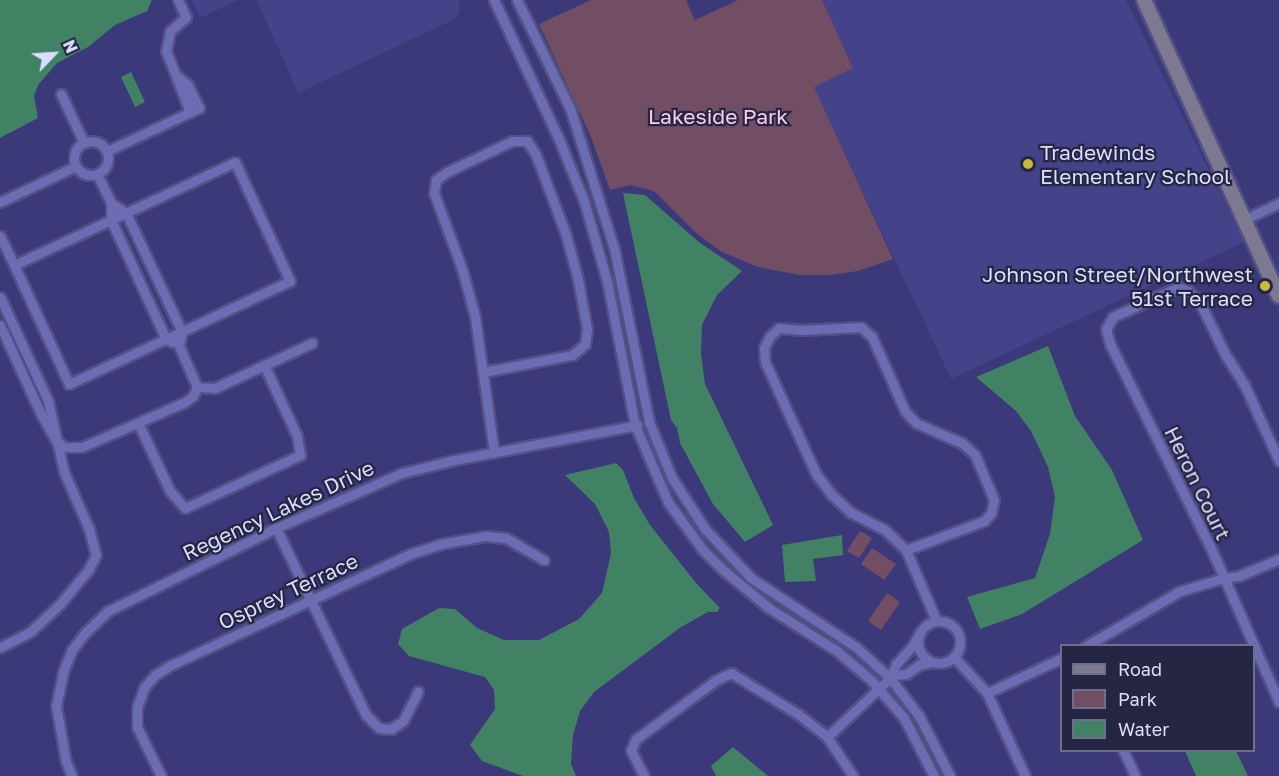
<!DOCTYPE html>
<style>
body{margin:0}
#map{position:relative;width:1279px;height:776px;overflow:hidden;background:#3b3979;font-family:"Golos Text",sans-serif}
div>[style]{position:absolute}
.built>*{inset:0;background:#444289}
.green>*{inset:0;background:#724e65}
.water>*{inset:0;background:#428264}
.roads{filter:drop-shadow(2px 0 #535085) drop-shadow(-2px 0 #535085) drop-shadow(0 2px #535085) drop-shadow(0 -2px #535085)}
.street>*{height:9px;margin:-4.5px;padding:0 4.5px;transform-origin:4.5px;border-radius:4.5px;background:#6b6cb1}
.street>.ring{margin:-4.5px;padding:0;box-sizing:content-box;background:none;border:9px solid #6b6cb1;border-radius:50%}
.secondary>*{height:14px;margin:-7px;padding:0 7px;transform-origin:7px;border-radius:7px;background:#7c7990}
.dots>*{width:16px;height:16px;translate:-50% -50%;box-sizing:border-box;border:3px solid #252643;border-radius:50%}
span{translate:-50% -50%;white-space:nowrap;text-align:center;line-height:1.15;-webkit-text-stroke:4.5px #252643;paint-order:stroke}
.park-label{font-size:21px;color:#fdcce9}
.poi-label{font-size:21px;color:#daddfb}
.left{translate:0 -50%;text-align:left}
.right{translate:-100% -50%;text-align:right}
.street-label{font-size:21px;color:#daddfb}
.legend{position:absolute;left:1060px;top:644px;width:195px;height:108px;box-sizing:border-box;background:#252643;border:2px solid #6d6f8d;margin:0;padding:8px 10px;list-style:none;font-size:18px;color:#daddfb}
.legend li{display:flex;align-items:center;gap:12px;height:30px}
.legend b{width:30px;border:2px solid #6d6f8d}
.north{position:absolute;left:24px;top:24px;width:60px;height:60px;-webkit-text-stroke:4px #252643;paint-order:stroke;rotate:65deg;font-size:16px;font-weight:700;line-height:24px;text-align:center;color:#daddfb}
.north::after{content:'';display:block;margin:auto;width:21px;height:27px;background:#daddfb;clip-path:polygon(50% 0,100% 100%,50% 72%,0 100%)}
</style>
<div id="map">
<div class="built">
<i style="clip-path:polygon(192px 0,238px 0,200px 18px)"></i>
<i style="clip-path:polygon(257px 0,458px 0,460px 11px,455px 19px,298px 93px)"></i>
<i style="clip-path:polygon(822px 0,1126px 0,1244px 242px,951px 379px,813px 86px,853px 68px)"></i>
</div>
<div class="green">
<i style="clip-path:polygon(591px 0,686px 0,695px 20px,738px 0,822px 0,853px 68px,814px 87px,893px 259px,858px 271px,829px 275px,799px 275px,758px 267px,722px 252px,696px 233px,654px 191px,630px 185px,610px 190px,591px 137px,539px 24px)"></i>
<i style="clip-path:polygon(860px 531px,872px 538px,859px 558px,847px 551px)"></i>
<i style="clip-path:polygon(872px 548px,896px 564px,884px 580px,861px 564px)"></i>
<i style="clip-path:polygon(887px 593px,900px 602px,881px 630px,868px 621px)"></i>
</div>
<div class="water">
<i style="clip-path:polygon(0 0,152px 0,147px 11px,115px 25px,88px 47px,57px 63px,38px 85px,34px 96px,38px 118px,0 138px)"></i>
<i style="clip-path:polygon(131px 72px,145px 102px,135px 107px,121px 77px)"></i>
<i style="clip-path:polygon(623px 193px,645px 195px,700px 243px,742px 271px,717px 295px,702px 325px,701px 353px,705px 384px,773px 525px,745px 542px,713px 504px,680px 443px,677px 428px,671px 420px)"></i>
<i style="clip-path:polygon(1048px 346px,1075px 416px,1112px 470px,1143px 540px,1022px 614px,980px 629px,967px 597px,1035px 578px,1050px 534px,1055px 497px,1048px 467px,1031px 431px,1016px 411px,976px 377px)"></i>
<i style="clip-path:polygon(616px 463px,623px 470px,634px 498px,650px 525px,696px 583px,720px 608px,717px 612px,708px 612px,681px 627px,594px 692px,580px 711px,573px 735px,571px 764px,576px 776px,523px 776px,482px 761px,470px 745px,495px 709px,494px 690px,485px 677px,409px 656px,398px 644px,402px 629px,439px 608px,455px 609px,477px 628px,504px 640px,539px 640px,579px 619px,602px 593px,611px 553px,609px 532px,595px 504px,565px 475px)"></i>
<i style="clip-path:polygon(842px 535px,843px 555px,813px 559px,816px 581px,785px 582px,782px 545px)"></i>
<i style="clip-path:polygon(733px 747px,768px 776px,716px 776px,711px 766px)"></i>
<i style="clip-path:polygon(1185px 751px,1236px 751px,1248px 776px,1196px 776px)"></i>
</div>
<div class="roads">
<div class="street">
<i style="left:178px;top:0;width:19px;rotate:65deg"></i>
<i style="left:186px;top:17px;width:21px;rotate:139deg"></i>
<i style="left:170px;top:31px;width:20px;rotate:101deg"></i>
<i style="left:166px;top:51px;width:66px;rotate:68.5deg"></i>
<i style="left:494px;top:0;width:151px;rotate:65deg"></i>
<i style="left:558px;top:137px;width:69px;rotate:67.9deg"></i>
<i style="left:584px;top:201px;width:83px;rotate:74deg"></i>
<i style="left:607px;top:281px;width:147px;rotate:79deg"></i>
<i style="left:635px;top:425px;width:84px;rotate:66.8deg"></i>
<i style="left:668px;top:502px;width:58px;rotate:54.1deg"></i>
<i style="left:702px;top:549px;width:28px;rotate:45deg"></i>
<i style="left:722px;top:569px;width:61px;rotate:39.7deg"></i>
<i style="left:769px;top:608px;width:80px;rotate:32.3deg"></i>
<i style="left:837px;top:651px;width:45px;rotate:40.5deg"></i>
<i style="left:871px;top:680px;width:50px;rotate:49deg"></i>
<i style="left:904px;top:718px;width:65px;rotate:62.7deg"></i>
<i style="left:517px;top:0;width:120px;rotate:63.9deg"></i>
<i style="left:570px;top:108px;width:147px;rotate:72.6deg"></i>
<i style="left:614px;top:248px;width:177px;rotate:78.6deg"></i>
<i style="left:649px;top:422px;width:61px;rotate:67.7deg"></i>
<i style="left:672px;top:478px;width:61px;rotate:57.1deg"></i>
<i style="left:705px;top:529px;width:67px;rotate:46.8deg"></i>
<i style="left:751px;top:578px;width:126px;rotate:33.3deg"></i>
<i style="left:856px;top:647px;width:46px;rotate:42.4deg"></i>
<i style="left:890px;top:678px;width:48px;rotate:52.7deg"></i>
<i style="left:919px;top:716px;width:68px;rotate:62.7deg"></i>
<i style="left:61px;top:94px;width:54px;rotate:64.9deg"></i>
<i class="ring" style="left:74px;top:141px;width:25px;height:25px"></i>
<i style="left:107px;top:151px;width:102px;rotate:-25.1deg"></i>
<i style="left:199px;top:108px;width:25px;rotate:-116deg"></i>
<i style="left:188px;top:85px;width:13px;rotate:-141deg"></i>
<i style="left:97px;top:174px;width:32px;rotate:64deg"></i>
<i style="left:111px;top:203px;width:17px;rotate:90deg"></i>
<i style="left:111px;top:220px;width:131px;rotate:65.2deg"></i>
<i style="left:166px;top:339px;width:7px;rotate:27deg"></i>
<i style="left:0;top:202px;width:84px;rotate:-25.3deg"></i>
<i style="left:1243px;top:220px;width:40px;rotate:-25deg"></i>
<i style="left:0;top:236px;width:32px;rotate:64deg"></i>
<i style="left:14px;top:265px;width:131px;rotate:65.2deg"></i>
<i style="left:69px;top:384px;width:244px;rotate:-25deg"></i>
<i style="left:290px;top:281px;width:131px;rotate:-114.8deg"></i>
<i style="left:235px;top:162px;width:244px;rotate:155deg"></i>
<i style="left:0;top:297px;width:115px;rotate:65.2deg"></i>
<i style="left:48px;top:401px;width:73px;rotate:77.3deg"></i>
<i style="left:64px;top:472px;width:62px;rotate:66.3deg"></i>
<i style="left:89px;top:529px;width:27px;rotate:75deg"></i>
<i style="left:96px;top:555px;width:16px;rotate:117deg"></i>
<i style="left:89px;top:569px;width:45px;rotate:129.6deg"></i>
<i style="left:60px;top:604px;width:41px;rotate:137deg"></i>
<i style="left:30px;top:632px;width:34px;rotate:153deg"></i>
<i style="left:0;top:325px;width:96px;rotate:65.3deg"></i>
<i style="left:40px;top:412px;width:33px;rotate:61deg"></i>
<i style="left:56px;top:441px;width:11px;rotate:34deg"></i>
<i style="left:65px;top:447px;width:17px"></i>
<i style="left:82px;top:447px;width:112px;rotate:-23.6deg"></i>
<i style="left:185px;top:402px;width:10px;rotate:-37deg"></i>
<i style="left:193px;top:396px;width:10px;rotate:-66deg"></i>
<i style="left:197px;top:387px;width:45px;rotate:-113.7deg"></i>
<i style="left:179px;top:346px;width:14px;rotate:-78deg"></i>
<i style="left:182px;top:332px;width:132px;rotate:-115.2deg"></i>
<i style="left:126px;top:213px;width:18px;rotate:-146deg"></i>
<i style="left:483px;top:372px;width:91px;rotate:-10.8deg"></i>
<i style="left:572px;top:355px;width:17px;rotate:-40deg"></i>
<i style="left:585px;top:344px;width:15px;rotate:-82deg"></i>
<i style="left:587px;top:329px;width:50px;rotate:-100.4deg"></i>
<i style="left:578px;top:280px;width:47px;rotate:-104.9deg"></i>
<i style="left:566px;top:235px;width:85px;rotate:-110.6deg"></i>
<i style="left:536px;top:155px;width:17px;rotate:-123deg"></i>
<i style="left:527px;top:141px;width:15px;rotate:180deg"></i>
<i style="left:512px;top:141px;width:72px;rotate:154.5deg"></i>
<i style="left:447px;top:172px;width:14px;rotate:144deg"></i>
<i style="left:436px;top:180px;width:13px;rotate:99deg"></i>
<i style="left:434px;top:193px;width:81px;rotate:69.8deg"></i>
<i style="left:462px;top:269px;width:50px;rotate:74.8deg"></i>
<i style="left:475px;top:317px;width:137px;rotate:82deg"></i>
<i style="left:197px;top:387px;width:18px;rotate:3deg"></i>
<i style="left:215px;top:388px;width:107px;rotate:-24.9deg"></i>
<i style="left:138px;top:423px;width:75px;rotate:64.8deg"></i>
<i style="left:170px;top:491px;width:23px;rotate:49deg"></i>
<i style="left:185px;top:508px;width:127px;rotate:-24.7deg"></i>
<i style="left:300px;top:455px;width:19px;rotate:-99deg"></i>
<i style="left:297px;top:436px;width:78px;rotate:-114.9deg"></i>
<i style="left:1279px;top:461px;width:82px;rotate:-114.4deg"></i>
<i style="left:1245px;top:386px;width:36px;rotate:-122deg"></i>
<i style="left:1226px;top:356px;width:61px;rotate:-116.1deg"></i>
<i style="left:1199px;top:301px;width:15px;rotate:-138deg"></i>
<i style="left:1188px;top:291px;width:11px;rotate:-158deg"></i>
<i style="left:1178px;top:287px;width:72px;rotate:155.2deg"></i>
<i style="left:1113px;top:317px;width:14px;rotate:120deg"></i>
<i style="left:1106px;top:329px;width:16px;rotate:75deg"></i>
<i style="left:1110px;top:344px;width:223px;rotate:63.7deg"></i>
<i style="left:1209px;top:544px;width:173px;rotate:66.1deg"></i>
<i style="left:276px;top:528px;width:208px;rotate:64.3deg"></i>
<i style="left:366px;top:715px;width:18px;rotate:45deg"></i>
<i style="left:379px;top:728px;width:12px;rotate:5deg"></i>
<i style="left:391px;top:729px;width:14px;rotate:-34deg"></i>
<i style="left:403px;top:721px;width:33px;rotate:-63deg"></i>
<i style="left:906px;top:550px;width:83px;rotate:-20.4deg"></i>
<i style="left:984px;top:521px;width:11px;rotate:-49deg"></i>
<i style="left:991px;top:513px;width:13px;rotate:-77deg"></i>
<i style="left:994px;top:500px;width:49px;rotate:-112.9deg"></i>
<i style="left:975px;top:455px;width:18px;rotate:-137deg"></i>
<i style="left:962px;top:443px;width:50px;rotate:-156.5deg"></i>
<i style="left:916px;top:423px;width:16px;rotate:-133deg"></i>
<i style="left:905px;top:411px;width:81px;rotate:-114deg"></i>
<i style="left:872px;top:337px;width:15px;rotate:-138deg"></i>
<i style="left:861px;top:327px;width:59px;rotate:177.1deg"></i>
<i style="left:802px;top:330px;width:23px;rotate:-175deg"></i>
<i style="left:779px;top:328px;width:12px;rotate:138deg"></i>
<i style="left:770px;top:336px;width:13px;rotate:117deg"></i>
<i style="left:764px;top:348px;width:14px;rotate:86deg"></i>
<i style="left:765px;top:362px;width:123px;rotate:65.5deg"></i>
<i style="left:816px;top:474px;width:25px;rotate:53deg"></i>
<i style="left:831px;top:494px;width:26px;rotate:43deg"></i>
<i style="left:850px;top:512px;width:38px;rotate:27deg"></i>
<i style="left:884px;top:529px;width:30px;rotate:44deg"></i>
<i style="left:906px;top:550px;width:76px;rotate:66.8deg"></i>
<i class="ring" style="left:918px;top:621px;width:33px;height:33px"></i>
<i style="left:1086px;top:646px;width:109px;rotate:-30.3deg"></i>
<i style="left:1180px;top:591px;width:46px;rotate:-16.5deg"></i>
<i style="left:1224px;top:578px;width:15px;rotate:-8deg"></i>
<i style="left:1239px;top:576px;width:43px;rotate:-23deg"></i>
<i style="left:954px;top:657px;width:49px;rotate:47.5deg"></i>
<i style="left:987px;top:693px;width:91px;rotate:65.4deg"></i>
<i style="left:892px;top:675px;width:14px;rotate:-4deg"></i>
<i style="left:906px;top:674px;width:16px;rotate:-35deg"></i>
<i style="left:919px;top:665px;width:13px;rotate:-13deg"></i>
<i style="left:987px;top:693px;width:83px;rotate:-25deg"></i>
<i style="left:827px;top:737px;width:86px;rotate:-43.1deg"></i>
<i style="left:890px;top:678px;width:15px;rotate:-67deg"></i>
<i style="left:896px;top:664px;width:25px;rotate:-48deg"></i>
<i style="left:913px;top:645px;width:15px;rotate:-62deg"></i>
<i style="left:1123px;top:750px;width:29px;rotate:65deg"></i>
<i style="left:72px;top:776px;width:15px;rotate:-113deg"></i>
<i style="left:66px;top:762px;width:57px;rotate:-100.1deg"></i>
<i style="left:56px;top:706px;width:35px;rotate:-78deg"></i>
<i style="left:63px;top:672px;width:24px;rotate:-68deg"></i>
<i style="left:72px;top:650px;width:21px;rotate:-53deg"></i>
<i style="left:85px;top:633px;width:32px;rotate:-44deg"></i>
<i style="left:108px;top:611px;width:187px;rotate:-26.3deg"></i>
<i style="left:276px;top:528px;width:137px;rotate:-23.6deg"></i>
<i style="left:402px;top:473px;width:54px;rotate:-14deg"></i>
<i style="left:454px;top:460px;width:187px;rotate:-10.8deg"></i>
<i style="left:161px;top:776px;width:55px;rotate:-116.1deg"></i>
<i style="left:137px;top:727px;width:19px;rotate:-90deg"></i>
<i style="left:137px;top:708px;width:21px;rotate:-71deg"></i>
<i style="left:144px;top:688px;width:17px;rotate:-50deg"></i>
<i style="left:155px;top:675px;width:19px;rotate:-32deg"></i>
<i style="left:171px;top:665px;width:264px;rotate:-24.9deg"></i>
<i style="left:410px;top:554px;width:32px;rotate:-18deg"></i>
<i style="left:440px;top:544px;width:47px;rotate:-9.9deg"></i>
<i style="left:486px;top:536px;width:20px;rotate:6deg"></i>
<i style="left:506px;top:538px;width:44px;rotate:30.1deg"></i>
<i style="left:644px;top:776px;width:29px;rotate:-117deg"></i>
<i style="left:631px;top:750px;width:12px;rotate:-66deg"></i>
<i style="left:636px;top:739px;width:99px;rotate:-36.4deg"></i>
<i style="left:716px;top:680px;width:17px;rotate:-25deg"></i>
<i style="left:731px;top:673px;width:79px;rotate:31.5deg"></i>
<i style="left:798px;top:714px;width:37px;rotate:38deg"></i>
<i style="left:827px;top:737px;width:47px;rotate:56.3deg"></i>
</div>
<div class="secondary">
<i style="left:1144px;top:0;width:325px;rotate:65.5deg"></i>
</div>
</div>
<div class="dots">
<i style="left:1028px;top:164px;background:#cbba39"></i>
<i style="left:1265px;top:286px;background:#cbba39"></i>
</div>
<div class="park-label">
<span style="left:718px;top:116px">Lakeside Park</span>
</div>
<div class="poi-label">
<span class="left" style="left:1040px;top:164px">Tradewinds<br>Elementary School</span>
<span class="right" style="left:1253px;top:286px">Johnson Street/Northwest<br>51st Terrace</span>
</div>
<div class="street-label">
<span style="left:1198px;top:483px;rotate:64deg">Heron Court</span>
<span style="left:278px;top:510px;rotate:-25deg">Regency Lakes Drive</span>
<span style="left:288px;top:591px;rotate:-25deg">Osprey Terrace</span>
</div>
<ul class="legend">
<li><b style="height:8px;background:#7c7990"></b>Road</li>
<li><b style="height:16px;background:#724e65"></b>Park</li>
<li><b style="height:16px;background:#428264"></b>Water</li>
</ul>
<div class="north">N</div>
</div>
